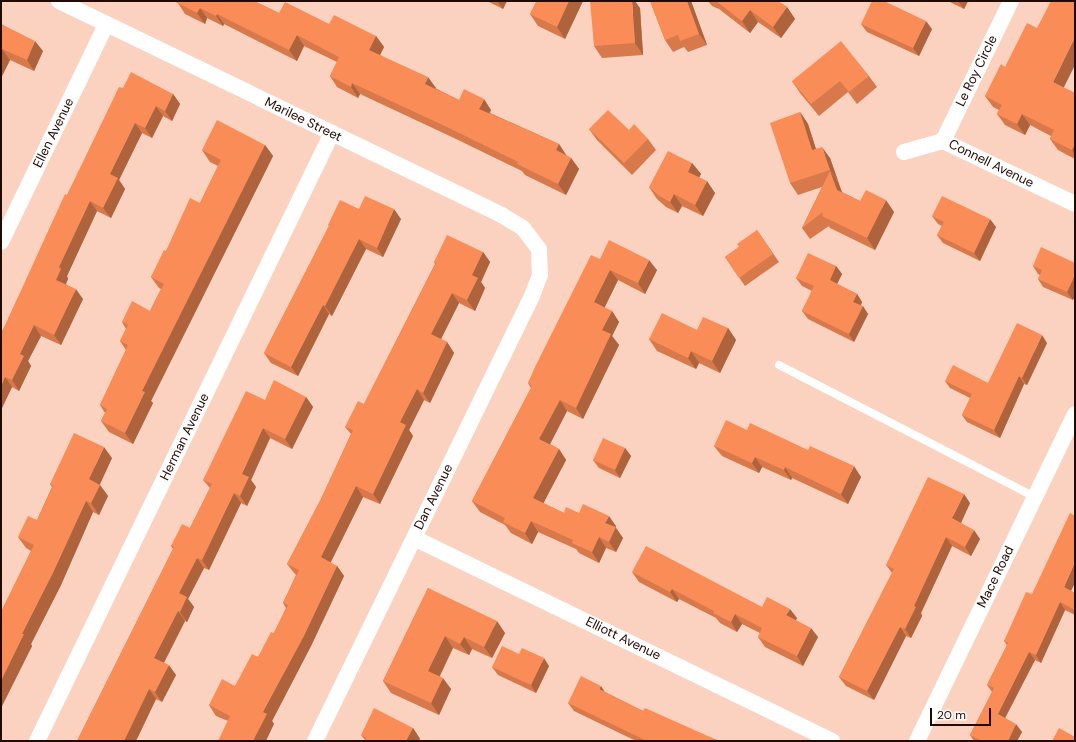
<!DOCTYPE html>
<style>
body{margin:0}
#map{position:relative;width:1076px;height:742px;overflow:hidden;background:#fad2bf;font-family:"DM Sans",sans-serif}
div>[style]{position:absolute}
.lane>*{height:8px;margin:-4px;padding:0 4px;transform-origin:4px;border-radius:4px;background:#fff}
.street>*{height:16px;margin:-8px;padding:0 8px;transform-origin:8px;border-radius:8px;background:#fff}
.wall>*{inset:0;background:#d7794b}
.shaded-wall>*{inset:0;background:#af633d}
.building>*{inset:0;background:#fa8d57}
span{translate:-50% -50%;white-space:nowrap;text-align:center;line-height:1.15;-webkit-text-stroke:3px #fdfdfd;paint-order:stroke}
.street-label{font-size:13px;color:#200a02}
.frame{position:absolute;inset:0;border:2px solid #200a02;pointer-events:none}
.scale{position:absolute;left:930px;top:708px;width:61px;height:18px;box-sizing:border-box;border:2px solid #200a02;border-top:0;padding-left:5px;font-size:12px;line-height:14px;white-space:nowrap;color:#200a02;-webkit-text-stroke:3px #fdfdfd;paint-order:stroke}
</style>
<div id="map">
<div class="lane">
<i style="left:779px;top:365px;width:288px;rotate:27.3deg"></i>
</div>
<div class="street">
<i style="left:59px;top:1px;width:493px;rotate:25.8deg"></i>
<i style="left:503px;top:216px;width:23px;rotate:31deg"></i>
<i style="left:523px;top:228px;width:26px;rotate:53deg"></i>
<i style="left:539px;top:249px;width:26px;rotate:88deg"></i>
<i style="left:540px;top:275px;width:22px;rotate:111deg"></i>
<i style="left:532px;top:296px;width:495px;rotate:116deg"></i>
<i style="left:943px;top:141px;width:156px;rotate:-64.1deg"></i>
<i style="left:904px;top:152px;width:41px;rotate:-15.8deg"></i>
<i style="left:943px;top:141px;width:146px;rotate:25.5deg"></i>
<i style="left:1px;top:242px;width:241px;rotate:-64.2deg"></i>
<i style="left:414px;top:538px;width:465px;rotate:25.9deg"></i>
<i style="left:37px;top:741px;width:676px;rotate:-64.12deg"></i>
<i style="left:917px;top:741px;width:363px;rotate:-64.2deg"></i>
</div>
<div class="wall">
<i style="clip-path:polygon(173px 1px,254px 1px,279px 13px,376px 36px,384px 47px,380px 55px,436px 88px,435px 88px,459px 100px,491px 110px,490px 113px,559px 144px,566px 155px,571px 158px,579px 169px,566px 195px,525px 175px,522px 171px,454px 138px,360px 94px,358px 98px,337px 87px,330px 76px,337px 62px,304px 46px,297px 61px,224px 24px,223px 26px,207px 18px,205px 24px,185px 14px,178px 3px)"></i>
<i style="clip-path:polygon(487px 1px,507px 1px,503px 9px)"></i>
<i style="clip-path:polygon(535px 1px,583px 1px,565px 39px,538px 26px,530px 14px,536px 2px)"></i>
<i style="clip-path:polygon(650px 1px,691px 1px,707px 45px,688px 52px,684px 47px,673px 52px,665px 40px)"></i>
<i style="clip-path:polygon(708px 1px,778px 1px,787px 7px,795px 19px,781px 38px,758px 22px,750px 33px,719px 9px,712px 6px)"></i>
<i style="clip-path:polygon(948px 1px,968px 1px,964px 9px)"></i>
<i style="clip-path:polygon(640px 8px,643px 55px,602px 58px,594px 46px)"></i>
<i style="clip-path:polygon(1px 24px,43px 51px,34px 71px,10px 60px,1px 78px)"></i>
<i style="clip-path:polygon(861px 24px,932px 29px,919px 56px,867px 32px)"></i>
<i style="clip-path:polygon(1005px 67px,1064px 88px,1075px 93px,1075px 159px,1058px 150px,1050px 139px,1051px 136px,1030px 125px,1025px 135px,1005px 125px,997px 114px,999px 110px,993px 107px,985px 96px)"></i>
<i style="clip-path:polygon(869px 76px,877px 87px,857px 104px,848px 92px,819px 116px,800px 93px,792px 81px)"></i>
<i style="clip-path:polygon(123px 88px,173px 94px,180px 104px,172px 121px,163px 116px,152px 138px,142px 133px,119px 180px,125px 189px,111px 218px,97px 211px,67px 276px,68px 279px,66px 284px,83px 299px,61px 345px,41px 336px,28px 361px,31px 366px,19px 391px,12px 387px,1px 410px,8px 319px,67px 195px)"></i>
<i style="clip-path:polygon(800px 112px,808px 124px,816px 149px,830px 158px,842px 192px,860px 201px,894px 212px,875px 250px,830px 228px,829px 226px,810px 239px,802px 228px,822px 187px,798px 195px,790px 183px)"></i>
<i style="clip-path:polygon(589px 129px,629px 130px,648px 139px,656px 150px,632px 175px,597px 140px)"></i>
<i style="clip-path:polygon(265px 145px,273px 156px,151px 401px,153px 403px,133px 444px,109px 432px,101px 421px,105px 413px,100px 405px,126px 350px,120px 341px,126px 329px,122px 322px,150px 311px,161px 289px,159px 288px,151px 277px,166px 251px,200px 203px,218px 166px,210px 162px,202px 150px)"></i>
<i style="clip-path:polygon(692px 163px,701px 174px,699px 178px,715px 193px,703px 216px,682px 206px,678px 213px,666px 207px,657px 199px,649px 187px)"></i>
<i style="clip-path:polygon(359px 209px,401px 219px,383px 257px,366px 249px,332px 316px,329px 314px,298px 376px,271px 363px,264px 353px,329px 226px,328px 225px)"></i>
<i style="clip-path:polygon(932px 216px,996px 227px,980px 261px,943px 243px,937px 235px,942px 226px,938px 224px)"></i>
<i style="clip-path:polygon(757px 230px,779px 262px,745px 286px,725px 257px,739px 247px)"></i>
<i style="clip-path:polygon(483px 252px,490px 262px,481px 282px,485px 288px,475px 311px,459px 303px,441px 339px,447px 342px,454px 353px,430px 403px,424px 400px,409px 430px,413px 436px,380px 504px,363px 497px,330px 563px,337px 566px,344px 576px,311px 646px,272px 721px,274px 724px,228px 721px,216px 716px,209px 705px,235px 686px,258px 657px,274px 633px,286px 608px,283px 603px,296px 575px,295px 574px,287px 564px,321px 499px,351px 434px,345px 427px,364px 404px,435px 264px,434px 262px)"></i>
<i style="clip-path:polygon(600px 259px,657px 270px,645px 294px,618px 280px,604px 308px,612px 311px,619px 322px,612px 336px,619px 345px,583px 419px,567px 411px,550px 444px,559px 449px,566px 460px,543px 503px,564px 513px,579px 513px,616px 526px,616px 528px,623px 538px,616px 552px,606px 548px,599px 563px,579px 553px,576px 549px,538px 532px,532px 544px,511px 533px,505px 525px,480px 512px,472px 501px,531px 388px,528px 383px)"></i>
<i style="clip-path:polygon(1075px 263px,1075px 296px,1073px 300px,1043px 287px,1038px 279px,1040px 275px,1038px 274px,1033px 266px)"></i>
<i style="clip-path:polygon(836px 266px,842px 274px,837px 284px,857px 294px,862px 302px,861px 305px,868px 314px,854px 342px,808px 319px,802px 311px,812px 291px,802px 286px,796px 278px)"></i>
<i style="clip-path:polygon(728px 328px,736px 340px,720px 373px,699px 363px,696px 369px,657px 351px,649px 339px,697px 330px)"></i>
<i style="clip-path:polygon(1047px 343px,1027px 385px,1024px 384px,1000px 438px,967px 422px,962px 415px,970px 398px,950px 388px,945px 381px,988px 383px)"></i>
<i style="clip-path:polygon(306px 397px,313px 407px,292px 449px,270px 438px,251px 480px,256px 487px,247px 506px,241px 503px,209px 570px,204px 568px,188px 599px,194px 607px,187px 622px,185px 621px,164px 663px,176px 675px,162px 702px,156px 699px,136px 741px,77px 741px,173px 549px,171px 546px,190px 528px,210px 488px,203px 480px,265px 400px)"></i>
<i style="clip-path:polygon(747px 430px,861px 477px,848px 504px,792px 478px,791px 480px,762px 467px,759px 473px,722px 456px,714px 446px)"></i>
<i style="clip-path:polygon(625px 448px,631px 456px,620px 478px,599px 468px,593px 460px)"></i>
<i style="clip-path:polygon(112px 458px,99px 484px,108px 496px,99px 515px,93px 512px,61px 585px,31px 644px,32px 646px,1px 708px,1px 612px,31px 551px,26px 548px,18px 537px,37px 520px,52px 487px,50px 484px)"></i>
<i style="clip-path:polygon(970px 503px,961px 523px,980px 539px,971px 556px,952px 546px,921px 613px,922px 616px,911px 638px,906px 636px,874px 700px,846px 686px,839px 677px,892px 573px,886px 565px)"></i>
<i style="clip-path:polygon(632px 572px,762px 607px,797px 618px,796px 620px,818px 637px,803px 666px,765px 647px,758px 637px,760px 633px,742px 624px,737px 632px,720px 623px,716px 618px,679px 599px,677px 602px,639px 582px)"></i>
<i style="clip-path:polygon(428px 588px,505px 633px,492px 658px,472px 649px,469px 655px,453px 648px,440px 676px,451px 689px,439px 715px,391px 693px,383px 681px)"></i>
<i style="clip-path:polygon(1071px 591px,1075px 593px,1075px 615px,1065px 610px,1041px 663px,1035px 660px,1005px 718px,1022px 732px,1017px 741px,974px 741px,970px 735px,992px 692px,987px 685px,1007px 645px,1004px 641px,1032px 594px)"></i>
<i style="clip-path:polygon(519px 654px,549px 666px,536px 693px,498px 675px,492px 667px)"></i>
<i style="clip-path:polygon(605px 692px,643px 711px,719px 741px,636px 741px,574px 711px,568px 703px)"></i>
<i style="clip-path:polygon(413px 728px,420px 739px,365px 740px,361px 735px)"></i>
</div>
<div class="shaded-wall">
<i style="clip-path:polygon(497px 1px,507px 1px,503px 9px)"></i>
<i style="clip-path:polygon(569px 1px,583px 1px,565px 39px,557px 27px)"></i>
<i style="clip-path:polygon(632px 1px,635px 1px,640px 8px,643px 55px,635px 43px)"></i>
<i style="clip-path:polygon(687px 1px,691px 1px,707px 45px,699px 34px)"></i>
<i style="clip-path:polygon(958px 1px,968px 1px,964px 9px)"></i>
<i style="clip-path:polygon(787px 7px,795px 19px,781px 38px,773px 27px)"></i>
<i style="clip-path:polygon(200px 8px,207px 18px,205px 24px,197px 13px)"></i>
<i style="clip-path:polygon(750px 10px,758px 22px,750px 33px,742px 21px)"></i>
<i style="clip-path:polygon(217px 14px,224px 24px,223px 26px,216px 16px)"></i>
<i style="clip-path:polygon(926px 21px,932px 29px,919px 56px,913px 48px)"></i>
<i style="clip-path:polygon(297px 35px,304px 46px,297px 61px,289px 50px)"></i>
<i style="clip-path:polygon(376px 36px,384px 47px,377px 61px,369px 50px)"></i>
<i style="clip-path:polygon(1075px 37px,1075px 65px,1061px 93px,1053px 82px)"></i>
<i style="clip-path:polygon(35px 41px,43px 51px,34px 71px,27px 60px)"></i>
<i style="clip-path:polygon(2px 49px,10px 60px,1px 78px,1px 52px)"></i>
<i style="clip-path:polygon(428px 77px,436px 88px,432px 94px,425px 84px)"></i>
<i style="clip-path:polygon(352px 83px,360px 94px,358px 98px,351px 87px)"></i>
<i style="clip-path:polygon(173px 94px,180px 104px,172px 121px,165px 111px)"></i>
<i style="clip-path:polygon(484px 99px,491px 110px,486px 119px,479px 109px)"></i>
<i style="clip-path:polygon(156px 106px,163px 116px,152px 138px,145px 128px)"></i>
<i style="clip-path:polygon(800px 112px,808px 124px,820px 162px,812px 150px)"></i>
<i style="clip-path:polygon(1022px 114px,1030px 125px,1025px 135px,1017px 124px)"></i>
<i style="clip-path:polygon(135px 123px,142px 133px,119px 180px,125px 189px,111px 218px,103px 208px,110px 174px)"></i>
<i style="clip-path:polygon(559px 144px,566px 155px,556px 150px)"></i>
<i style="clip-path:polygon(1075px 144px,1075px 155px,1072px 150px)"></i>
<i style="clip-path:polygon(265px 145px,273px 156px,151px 401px,153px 403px,133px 444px,125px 433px,142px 391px)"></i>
<i style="clip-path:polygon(822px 147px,830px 158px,838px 181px,830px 170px)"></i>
<i style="clip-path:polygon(571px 158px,579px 169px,566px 195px,558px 184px)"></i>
<i style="clip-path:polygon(692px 163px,701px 174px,696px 183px,688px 172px)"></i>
<i style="clip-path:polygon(830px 171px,838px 182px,845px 201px,837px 190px)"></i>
<i style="clip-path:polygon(707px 181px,715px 193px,703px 216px,695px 205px)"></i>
<i style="clip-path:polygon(674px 194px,682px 206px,678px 213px,670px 202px)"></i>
<i style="clip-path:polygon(886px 200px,894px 212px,875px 250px,867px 238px)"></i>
<i style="clip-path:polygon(90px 201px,97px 211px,67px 276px,68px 279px,63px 290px,56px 280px,59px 267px)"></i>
<i style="clip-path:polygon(394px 209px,401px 219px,383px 257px,377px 248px)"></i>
<i style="clip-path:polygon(990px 219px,996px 227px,980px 261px,974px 253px)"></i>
<i style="clip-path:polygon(359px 239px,366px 249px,332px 316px,325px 306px)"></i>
<i style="clip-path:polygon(483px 252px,490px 262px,481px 282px,485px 288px,475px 311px,467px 300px,472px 275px)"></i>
<i style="clip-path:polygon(649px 260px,657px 270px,645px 294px,638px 283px)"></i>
<i style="clip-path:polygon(836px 266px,842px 274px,835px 288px,830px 280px)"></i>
<i style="clip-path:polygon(610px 270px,618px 280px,602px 313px,594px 302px)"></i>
<i style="clip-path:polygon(1075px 275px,1075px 296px,1073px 300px,1067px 292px)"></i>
<i style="clip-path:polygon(76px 289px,83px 299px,61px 345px,54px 335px)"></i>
<i style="clip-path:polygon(452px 293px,459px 303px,438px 345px,431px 334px)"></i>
<i style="clip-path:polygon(857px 294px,862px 302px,859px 310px,853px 302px)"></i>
<i style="clip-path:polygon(323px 305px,329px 314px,298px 376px,291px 367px)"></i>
<i style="clip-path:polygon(863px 306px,868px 314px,854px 342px,849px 334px)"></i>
<i style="clip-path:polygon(612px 311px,619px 322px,612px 336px,619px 345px,583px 419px,576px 408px,602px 330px)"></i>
<i style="clip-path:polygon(34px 325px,41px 336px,28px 361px,31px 366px,19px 391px,12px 380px,20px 354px)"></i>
<i style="clip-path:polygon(728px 328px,736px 340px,720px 373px,712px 361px)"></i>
<i style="clip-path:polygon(1042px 335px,1047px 343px,1027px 385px,1022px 378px)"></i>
<i style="clip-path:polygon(447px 342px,454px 353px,430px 403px,423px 393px)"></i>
<i style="clip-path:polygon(691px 351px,699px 363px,696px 369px,688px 358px)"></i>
<i style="clip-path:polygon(1019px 376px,1024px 384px,1000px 438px,994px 430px)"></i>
<i style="clip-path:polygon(5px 377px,12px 387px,1px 410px,1px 386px)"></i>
<i style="clip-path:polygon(417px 389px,424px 400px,409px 430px,413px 436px,380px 504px,373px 494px,400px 422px)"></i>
<i style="clip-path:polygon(306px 397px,313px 407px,292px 449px,285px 439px)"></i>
<i style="clip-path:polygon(560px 400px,567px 411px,547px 450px,539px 439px)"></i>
<i style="clip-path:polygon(263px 428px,270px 438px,251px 480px,256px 487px,247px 506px,240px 496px,242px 474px)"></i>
<i style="clip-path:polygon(104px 447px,112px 458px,97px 491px,89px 479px)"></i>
<i style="clip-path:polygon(625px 448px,631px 456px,620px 478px,615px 470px)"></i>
<i style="clip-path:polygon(559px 449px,566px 460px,541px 508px,533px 498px)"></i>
<i style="clip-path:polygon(755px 457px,762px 467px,759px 473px,752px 463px)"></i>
<i style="clip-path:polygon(854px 466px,861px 477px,848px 504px,841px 494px)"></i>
<i style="clip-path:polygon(785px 467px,792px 478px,791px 480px,784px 470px)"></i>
<i style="clip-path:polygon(100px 485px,108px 496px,99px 515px,91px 503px)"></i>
<i style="clip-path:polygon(356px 486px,363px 497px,328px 568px,321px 557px)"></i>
<i style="clip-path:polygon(234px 493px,241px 503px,209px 570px,202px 560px)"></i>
<i style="clip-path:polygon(964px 494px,970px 503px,959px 527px,952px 518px)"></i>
<i style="clip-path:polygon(86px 501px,93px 512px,61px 585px,31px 644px,32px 646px,1px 708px,1px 681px,22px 634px)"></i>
<i style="clip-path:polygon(609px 516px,616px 526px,616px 528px,623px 538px,616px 552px,609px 542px,605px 523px)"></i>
<i style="clip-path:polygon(531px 521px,538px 532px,532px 544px,525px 533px)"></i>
<i style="clip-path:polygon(974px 530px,980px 539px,971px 556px,965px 547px)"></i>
<i style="clip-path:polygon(599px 537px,606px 548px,599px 563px,592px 552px)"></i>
<i style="clip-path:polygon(946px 537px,952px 546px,921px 613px,922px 616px,911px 638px,905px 629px,914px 606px)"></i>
<i style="clip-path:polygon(197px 558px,204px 568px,188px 599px,194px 607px,187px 622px,180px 612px,179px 593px)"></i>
<i style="clip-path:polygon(1075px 562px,1075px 583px,1069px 595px,1064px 587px)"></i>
<i style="clip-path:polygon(337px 566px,344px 576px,311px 646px,272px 721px,274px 724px,266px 741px,253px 741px,263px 712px)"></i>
<i style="clip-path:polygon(672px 589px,679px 599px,677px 602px,670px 592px)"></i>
<i style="clip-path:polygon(1060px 602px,1065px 610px,1041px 663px,1036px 655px)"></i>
<i style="clip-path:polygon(790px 609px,797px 618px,793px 625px,786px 615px)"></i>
<i style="clip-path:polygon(178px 611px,185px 621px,161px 668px,154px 658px)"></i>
<i style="clip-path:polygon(735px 614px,742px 624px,737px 632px,731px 622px)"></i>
<i style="clip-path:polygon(497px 621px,505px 633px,492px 658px,484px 647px)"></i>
<i style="clip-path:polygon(900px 627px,906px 636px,874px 700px,867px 691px)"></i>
<i style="clip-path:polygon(811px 628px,818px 637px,803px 666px,797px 656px)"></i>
<i style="clip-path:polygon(445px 636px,453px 648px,436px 683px,428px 671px)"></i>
<i style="clip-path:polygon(464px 637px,472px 649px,469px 655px,460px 644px)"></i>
<i style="clip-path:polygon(1029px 652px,1035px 660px,1003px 722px,998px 714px)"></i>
<i style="clip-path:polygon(544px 658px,549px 666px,536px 693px,531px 685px)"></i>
<i style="clip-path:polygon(169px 665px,176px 675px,162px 702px,155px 692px)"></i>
<i style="clip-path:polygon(443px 678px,451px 689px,439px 715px,431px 703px)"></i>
<i style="clip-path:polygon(601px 686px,606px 694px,599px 689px)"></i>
<i style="clip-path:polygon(149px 689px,156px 699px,136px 741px,124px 741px)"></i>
<i style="clip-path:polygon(1016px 724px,1022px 732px,1017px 741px,1008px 741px)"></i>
<i style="clip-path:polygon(413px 728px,420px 739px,419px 741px,406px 741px)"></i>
</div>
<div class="building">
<i style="clip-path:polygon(179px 1px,254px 1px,279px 13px,285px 2px,329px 24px,334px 15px,376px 36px,369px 50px,428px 77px,425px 84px,459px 100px,464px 89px,484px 99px,479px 109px,559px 144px,556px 150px,571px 158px,558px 184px,517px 164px,518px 162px,447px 127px,352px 83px,351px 87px,330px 76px,339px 57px,297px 35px,289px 50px,217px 14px,216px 16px,200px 8px,197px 13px,178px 3px)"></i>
<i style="clip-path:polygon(537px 1px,569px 1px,557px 27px,530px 14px)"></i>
<i style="clip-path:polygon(590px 1px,632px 1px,635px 43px,594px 46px)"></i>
<i style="clip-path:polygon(650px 1px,687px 1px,699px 34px,680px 41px,678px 35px,665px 40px)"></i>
<i style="clip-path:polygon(716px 1px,778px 1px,787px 7px,773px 27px,750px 10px,742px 21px)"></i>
<i style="clip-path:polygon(872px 1px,884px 1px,926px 21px,913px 48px,861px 24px)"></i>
<i style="clip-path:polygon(1051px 1px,1075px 1px,1075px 37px,1053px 82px,1075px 93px,1075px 144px,1072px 150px,1050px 139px,1054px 130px,1022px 114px,1017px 124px,997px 114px,1002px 105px,985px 96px,1001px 64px,1005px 67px,1027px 23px,1037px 28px)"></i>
<i style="clip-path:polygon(1px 24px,35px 41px,27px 60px,2px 49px,1px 52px)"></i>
<i style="clip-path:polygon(841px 41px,869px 76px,849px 92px,840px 81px,811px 104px,792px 81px)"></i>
<i style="clip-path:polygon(131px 72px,173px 94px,165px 111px,156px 106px,145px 128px,135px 123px,110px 174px,118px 178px,103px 208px,90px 201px,59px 267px,61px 269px,56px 280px,76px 289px,54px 335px,34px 325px,20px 354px,24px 356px,12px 380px,5px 377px,1px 386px,1px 333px,8px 319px,65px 194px,67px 195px,119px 87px,123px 88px)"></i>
<i style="clip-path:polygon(608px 110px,629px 130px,634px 124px,648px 139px,624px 163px,589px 129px)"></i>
<i style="clip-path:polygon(800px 112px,812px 150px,822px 147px,830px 170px,790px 183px,770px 123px)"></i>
<i style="clip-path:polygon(217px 120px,265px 145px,142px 391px,145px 392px,125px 433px,101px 421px,107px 409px,100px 405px,128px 345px,120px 341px,128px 325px,122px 322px,132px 301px,150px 311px,164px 284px,151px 277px,164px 250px,166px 251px,190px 198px,200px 203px,221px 160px,202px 150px)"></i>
<i style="clip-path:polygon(668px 151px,692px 163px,688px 172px,707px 181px,695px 205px,674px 194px,670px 202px,658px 195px,649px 187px)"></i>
<i style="clip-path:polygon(830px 171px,837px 190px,860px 201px,866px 190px,886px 200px,867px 238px,822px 216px,823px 212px,802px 228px)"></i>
<i style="clip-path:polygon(365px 196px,394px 209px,377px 248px,359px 239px,325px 306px,323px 305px,291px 367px,264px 353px,329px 226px,328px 225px,340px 200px,359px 209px)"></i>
<i style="clip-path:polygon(942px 196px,990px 219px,974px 253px,937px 235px,944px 222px,932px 216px)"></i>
<i style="clip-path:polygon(757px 230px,773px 254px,739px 278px,725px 257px,739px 247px,737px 244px)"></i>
<i style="clip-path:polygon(447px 235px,483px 252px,472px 275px,478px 278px,467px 300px,452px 293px,431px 334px,447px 342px,423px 393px,417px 389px,400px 422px,406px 425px,373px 494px,356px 486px,321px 557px,337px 566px,304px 636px,263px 712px,267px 714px,253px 741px,218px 741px,230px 716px,209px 705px,222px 679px,235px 686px,252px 654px,258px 657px,271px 632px,274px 633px,288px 605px,283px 603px,299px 570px,287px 564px,321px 499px,353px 430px,345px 427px,358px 401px,364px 404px,436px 263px,434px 262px)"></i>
<i style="clip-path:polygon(609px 240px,649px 260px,638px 283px,610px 270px,594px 302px,612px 311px,602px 330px,611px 334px,576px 408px,560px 400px,539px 439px,559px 449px,533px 498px,564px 513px,566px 507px,579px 513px,583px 504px,609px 516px,605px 523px,616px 527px,609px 542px,599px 537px,592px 552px,572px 543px,573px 540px,531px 521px,525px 533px,503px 522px,505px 518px,472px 501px,532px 386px,528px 383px,535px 367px,591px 255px,600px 259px)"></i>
<i style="clip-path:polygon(1041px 247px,1075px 263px,1075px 275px,1067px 292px,1038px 279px,1042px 270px,1033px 266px)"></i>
<i style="clip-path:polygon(808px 253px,836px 266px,830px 280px,857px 294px,853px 302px,863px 306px,849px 334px,802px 311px,814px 286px,796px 278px)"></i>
<i style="clip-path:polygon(662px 313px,697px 330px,703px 317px,728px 328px,712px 361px,691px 351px,688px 358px,649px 339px)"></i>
<i style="clip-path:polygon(1017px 323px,1042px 335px,1022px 378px,1019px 376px,994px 430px,962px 415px,972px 394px,945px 381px,953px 365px,988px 383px)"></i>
<i style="clip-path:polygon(274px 380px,306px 397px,285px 439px,263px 428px,242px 474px,249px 477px,240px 496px,234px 493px,202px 560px,197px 558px,179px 593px,187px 597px,180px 612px,178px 611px,154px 658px,169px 665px,155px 692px,149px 689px,124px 741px,77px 741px,174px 547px,171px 546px,182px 524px,190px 528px,212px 484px,203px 480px,246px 391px,265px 400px)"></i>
<i style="clip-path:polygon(726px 420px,747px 430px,750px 423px,808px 450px,810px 446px,854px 466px,841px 494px,785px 467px,784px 470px,755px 457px,752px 463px,714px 446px)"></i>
<i style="clip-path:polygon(74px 433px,104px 447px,89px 479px,100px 485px,91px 503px,86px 501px,53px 573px,22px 634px,24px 634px,1px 681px,1px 612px,34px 545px,18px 537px,28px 516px,37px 520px,53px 486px,50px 484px)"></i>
<i style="clip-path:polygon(603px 438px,625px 448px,615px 470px,593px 460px)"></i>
<i style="clip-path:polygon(928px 477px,964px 494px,952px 518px,974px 530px,965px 547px,946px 537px,914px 606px,916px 607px,905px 629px,900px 627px,867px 691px,839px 677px,894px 569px,886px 565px)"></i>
<i style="clip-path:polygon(1070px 513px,1075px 516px,1075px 562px,1064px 587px,1075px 593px,1075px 610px,1060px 602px,1036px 655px,1029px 652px,998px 714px,1016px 724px,1008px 741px,982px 741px,970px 735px,994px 688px,987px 685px,1008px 643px,1004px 641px,1026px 592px,1032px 594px)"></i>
<i style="clip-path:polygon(646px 546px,762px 607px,767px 597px,790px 609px,786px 615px,811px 628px,797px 656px,758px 637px,762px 628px,735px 614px,731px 622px,713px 613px,714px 611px,672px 589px,670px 592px,632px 572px)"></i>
<i style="clip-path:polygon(428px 588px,497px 621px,484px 647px,464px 637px,460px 644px,445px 636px,428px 671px,443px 678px,431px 703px,383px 681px)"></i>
<i style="clip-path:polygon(502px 646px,519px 654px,522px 648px,544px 658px,531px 685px,492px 667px)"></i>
<i style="clip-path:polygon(581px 676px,601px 686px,599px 689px,643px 711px,645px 708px,719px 741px,647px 741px,568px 703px)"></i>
<i style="clip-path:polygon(374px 708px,413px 728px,406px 741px,364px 741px,366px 738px,361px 735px)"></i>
<i style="clip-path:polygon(1059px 728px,1075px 737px,1075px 741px,1052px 741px)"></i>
</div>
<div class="street-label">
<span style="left:977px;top:71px;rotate:-64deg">Le Roy Circle</span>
<span style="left:303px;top:120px;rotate:26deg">Marilee Street</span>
<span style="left:54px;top:133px;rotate:-64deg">Ellen Avenue</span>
<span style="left:991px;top:164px;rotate:26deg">Connell Avenue</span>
<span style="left:185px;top:437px;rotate:-64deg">Herman Avenue</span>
<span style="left:434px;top:497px;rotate:-64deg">Dan Avenue</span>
<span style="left:996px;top:577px;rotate:-64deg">Mace Road</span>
<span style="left:623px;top:639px;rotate:26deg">Elliott Avenue</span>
</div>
<div class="frame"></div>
<div class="scale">20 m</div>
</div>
